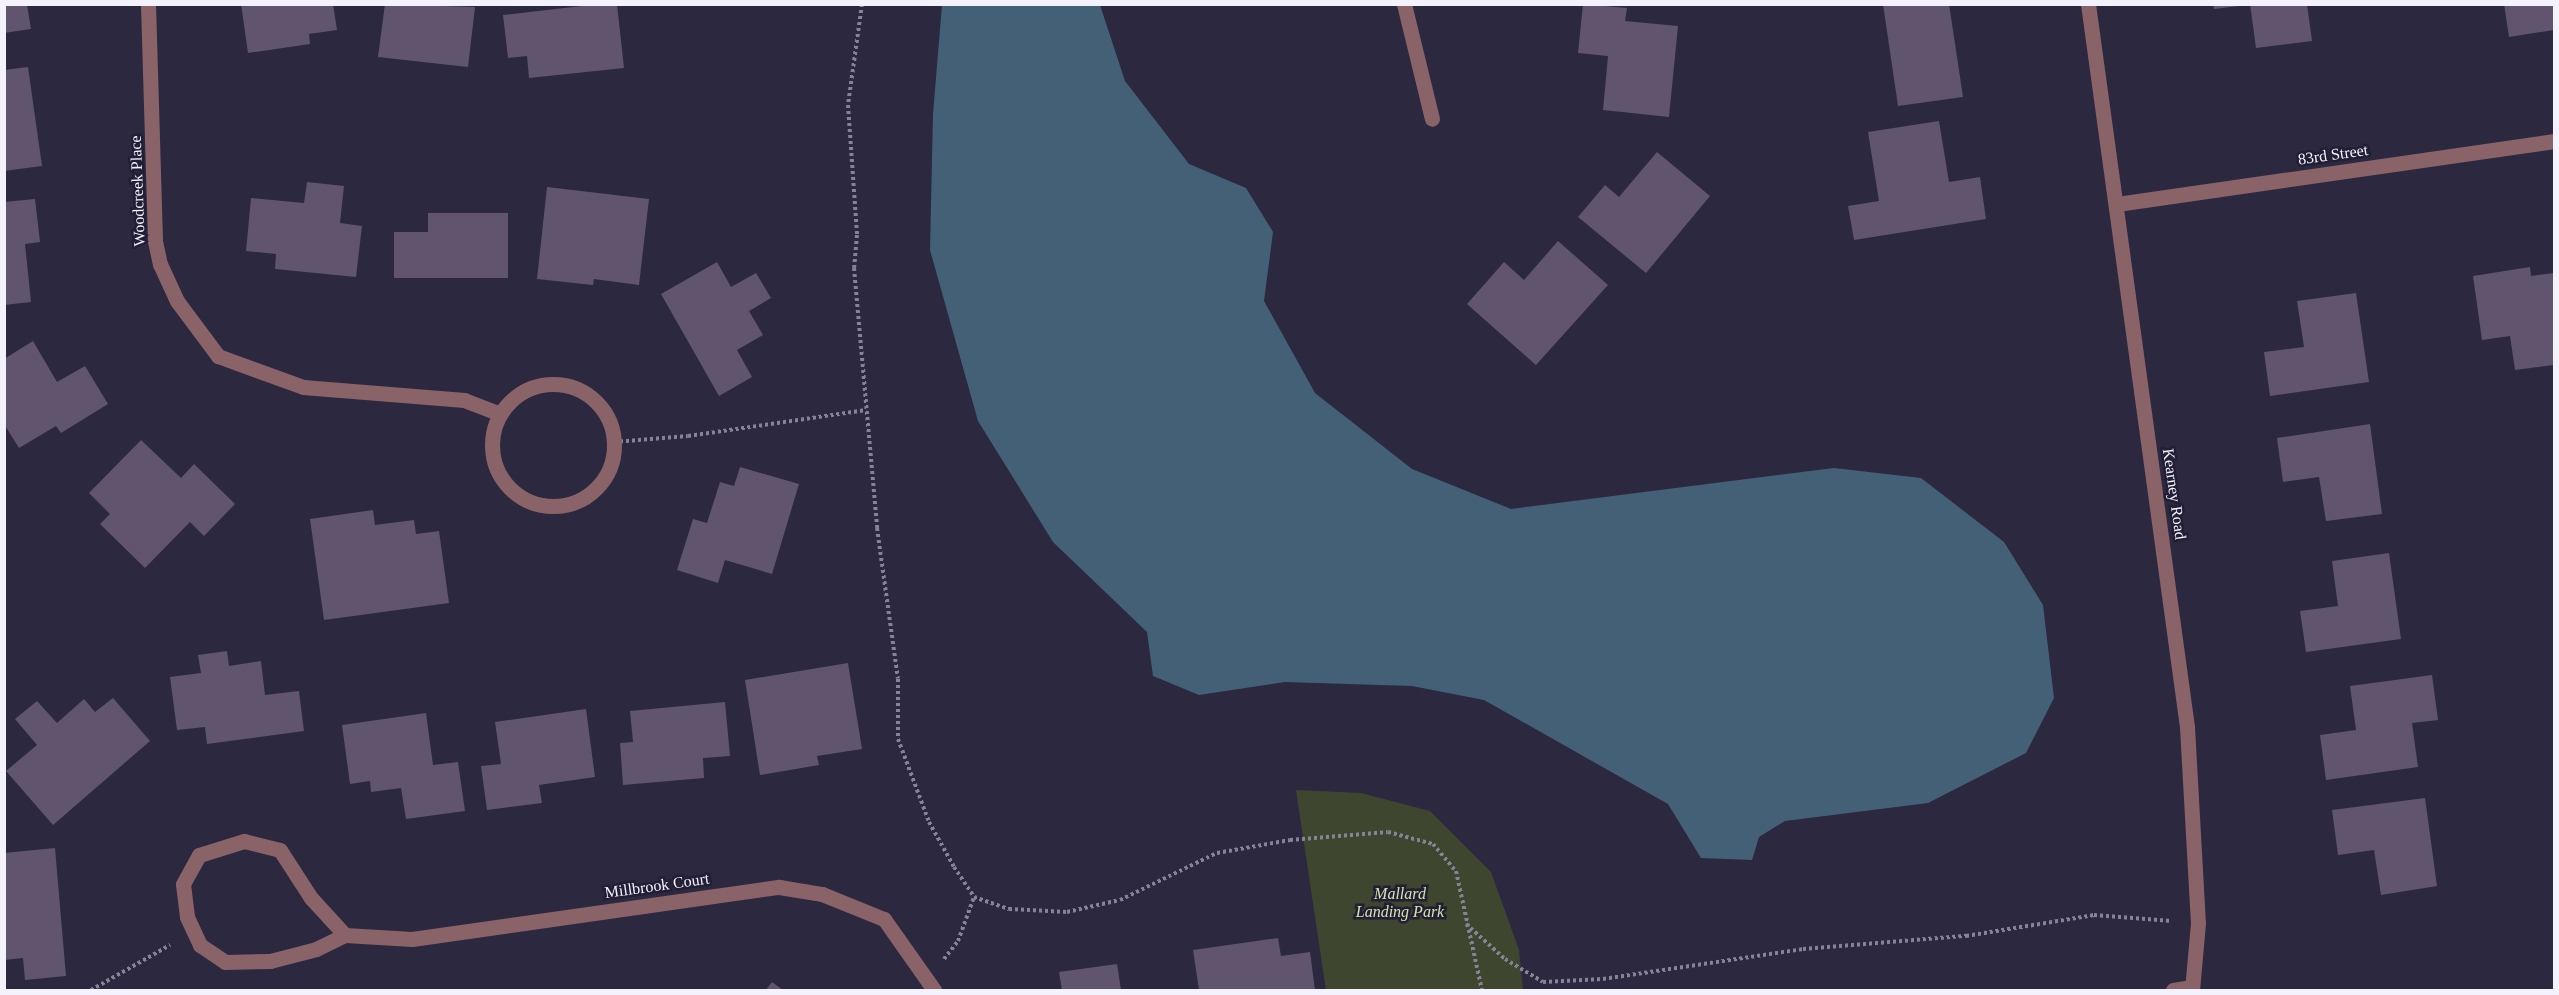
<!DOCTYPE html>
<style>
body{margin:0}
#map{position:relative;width:2559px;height:995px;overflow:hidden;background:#2c2840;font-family:"Times New Roman",serif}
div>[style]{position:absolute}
.green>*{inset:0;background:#3f462f}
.water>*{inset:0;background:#436076}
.building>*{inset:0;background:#60546e}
.path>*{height:4px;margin-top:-2px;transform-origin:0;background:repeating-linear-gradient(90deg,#858394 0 3px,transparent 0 6px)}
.minor>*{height:15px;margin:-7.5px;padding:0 7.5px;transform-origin:7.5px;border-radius:7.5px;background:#896367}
.minor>.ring{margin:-7.5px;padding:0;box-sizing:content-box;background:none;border:15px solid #896367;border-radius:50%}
span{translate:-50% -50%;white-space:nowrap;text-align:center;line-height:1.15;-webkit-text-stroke:5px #221e36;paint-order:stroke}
.street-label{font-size:16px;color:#f4f3fd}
.park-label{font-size:16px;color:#d3e4a8;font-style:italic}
.frame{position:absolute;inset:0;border:6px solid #f4f3fd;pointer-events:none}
</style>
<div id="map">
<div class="green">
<i style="clip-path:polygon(1296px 790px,1361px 793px,1430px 811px,1491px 872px,1519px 950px,1523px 990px,1326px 990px)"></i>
</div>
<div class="water">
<i style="clip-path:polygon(942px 5px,1100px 5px,1125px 81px,1189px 164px,1246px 188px,1273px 232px,1264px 301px,1315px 393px,1412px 469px,1511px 509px,1834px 468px,1921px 478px,2004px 542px,2043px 605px,2054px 698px,2026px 753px,1928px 803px,1785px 821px,1759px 837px,1752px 860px,1701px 858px,1668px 804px,1484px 700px,1412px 686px,1285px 682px,1199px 695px,1153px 676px,1147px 632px,1053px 542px,978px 421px,930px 250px,933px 114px)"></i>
</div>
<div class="building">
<i style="clip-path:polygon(241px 4px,333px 4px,337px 30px,309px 34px,310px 44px,248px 53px)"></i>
<i style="clip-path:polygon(385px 4px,475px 7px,468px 67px,378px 57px)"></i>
<i style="clip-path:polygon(599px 4px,617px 4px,624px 68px,529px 78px,527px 56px,508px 58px,503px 15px)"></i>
<i style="clip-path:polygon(1583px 4px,1627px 8px,1625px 21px,1678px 26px,1669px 117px,1603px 110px,1608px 56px,1578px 53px)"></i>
<i style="clip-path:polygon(1883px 4px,1949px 4px,1963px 97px,1898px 106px)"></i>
<i style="clip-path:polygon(2213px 4px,2239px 4px,2239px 6px,2214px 9px)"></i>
<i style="clip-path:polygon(2250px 4px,2307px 4px,2312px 41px,2256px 48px)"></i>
<i style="clip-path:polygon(2504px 4px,2554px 4px,2554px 30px,2509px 37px)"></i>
<i style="clip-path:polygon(4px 5px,27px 5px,31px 29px,4px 33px)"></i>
<i style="clip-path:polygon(28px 67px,42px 166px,4px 171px,4px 70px)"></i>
<i style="clip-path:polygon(1939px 121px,1949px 182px,1980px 177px,1986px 219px,1854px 240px,1848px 206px,1879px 201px,1868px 132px)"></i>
<i style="clip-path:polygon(1657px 152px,1710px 196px,1646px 273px,1578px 217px,1605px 185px,1619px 197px)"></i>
<i style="clip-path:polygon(307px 182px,344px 186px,340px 223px,362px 226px,356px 277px,275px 269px,276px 254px,246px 251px,251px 198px,304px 203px)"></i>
<i style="clip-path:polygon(547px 187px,649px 199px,639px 285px,594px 279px,593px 285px,537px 279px)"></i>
<i style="clip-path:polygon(35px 199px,40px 242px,25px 244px,31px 302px,4px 305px,4px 202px)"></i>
<i style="clip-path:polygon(428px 213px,508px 213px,508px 278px,394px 278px,394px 232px,428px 232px)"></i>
<i style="clip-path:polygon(1558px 241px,1608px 285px,1536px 365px,1467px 304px,1504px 262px,1524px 280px)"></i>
<i style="clip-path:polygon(717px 262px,731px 287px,756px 273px,771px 298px,749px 311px,763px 335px,737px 350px,752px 377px,719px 396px,661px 294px)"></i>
<i style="clip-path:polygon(2530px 267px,2531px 276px,2554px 273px,2554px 365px,2515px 370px,2510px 336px,2482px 340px,2473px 276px)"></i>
<i style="clip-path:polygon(2356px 293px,2369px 382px,2270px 396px,2264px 352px,2304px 347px,2297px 301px)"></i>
<i style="clip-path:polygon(33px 341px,57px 382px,85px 366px,108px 404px,61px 433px,56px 426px,19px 448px,4px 424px,4px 359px)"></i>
<i style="clip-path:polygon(2370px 424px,2382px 514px,2326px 521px,2319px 477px,2283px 482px,2277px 438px)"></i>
<i style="clip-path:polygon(141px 440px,181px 478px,194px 464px,235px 504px,204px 536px,190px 522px,145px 568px,100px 524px,110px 514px,89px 493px)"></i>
<i style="clip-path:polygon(740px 467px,799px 484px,772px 574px,725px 560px,718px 583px,677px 570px,693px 519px,707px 523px,720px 482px,734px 486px)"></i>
<i style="clip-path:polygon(373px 510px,375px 525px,414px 520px,416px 534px,439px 531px,449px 603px,324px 620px,310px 519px)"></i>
<i style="clip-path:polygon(2389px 553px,2401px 639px,2306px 652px,2300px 611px,2338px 606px,2332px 561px)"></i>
<i style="clip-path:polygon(227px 651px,229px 666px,261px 661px,265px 695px,299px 691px,304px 731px,207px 744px,205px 727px,177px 730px,170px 677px,201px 673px,198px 655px)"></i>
<i style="clip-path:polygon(848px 663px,862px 749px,817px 756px,819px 765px,760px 775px,745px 680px)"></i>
<i style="clip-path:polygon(2432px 675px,2438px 720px,2412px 723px,2418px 767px,2326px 780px,2320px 735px,2356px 730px,2350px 686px)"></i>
<i style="clip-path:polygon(113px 698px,150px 741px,53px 825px,6px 771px,37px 745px,15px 719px,37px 701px,57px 723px,84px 699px,95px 712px)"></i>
<i style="clip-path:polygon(725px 702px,730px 756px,703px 758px,704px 778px,623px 785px,620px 743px,633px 742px,630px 711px)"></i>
<i style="clip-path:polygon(586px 709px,595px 777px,539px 785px,542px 803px,487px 810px,481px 766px,501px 764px,495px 722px)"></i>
<i style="clip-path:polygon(426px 713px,433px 765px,458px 762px,465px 811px,406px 819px,401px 788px,371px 792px,370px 781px,350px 784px,342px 725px)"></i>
<i style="clip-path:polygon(2425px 798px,2437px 886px,2381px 895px,2374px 850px,2338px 855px,2332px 810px)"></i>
<i style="clip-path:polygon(55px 848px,66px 976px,25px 980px,23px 958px,4px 960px,4px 853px)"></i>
<i style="clip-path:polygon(1278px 938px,1281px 956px,1310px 952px,1315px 990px,1199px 990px,1193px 950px)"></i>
<i style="clip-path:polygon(1117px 964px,1121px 990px,1062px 990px,1059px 972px)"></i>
<i style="clip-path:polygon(772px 982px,783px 990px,766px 990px)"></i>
</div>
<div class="path">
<i style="left:862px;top:4px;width:102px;rotate:97.9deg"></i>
<i style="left:848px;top:105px;width:130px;rotate:86deg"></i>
<i style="left:857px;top:235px;width:33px;rotate:95deg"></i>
<i style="left:854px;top:268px;width:261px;rotate:84.9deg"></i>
<i style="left:877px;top:528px;width:152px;rotate:82.1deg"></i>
<i style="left:898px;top:679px;width:60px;rotate:90deg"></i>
<i style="left:898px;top:739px;width:89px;rotate:69.5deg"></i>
<i style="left:929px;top:822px;width:51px;rotate:60.9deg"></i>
<i style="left:954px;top:867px;width:36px;rotate:56deg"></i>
<i style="left:974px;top:897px;width:37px;rotate:19deg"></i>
<i style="left:1009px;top:909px;width:58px;rotate:3deg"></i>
<i style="left:1067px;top:912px;width:54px;rotate:-12.8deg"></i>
<i style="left:1120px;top:900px;width:108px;rotate:-25.9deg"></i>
<i style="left:1217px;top:853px;width:74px;rotate:-10.1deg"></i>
<i style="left:1290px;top:840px;width:98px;rotate:-4.7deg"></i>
<i style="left:1388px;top:832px;width:47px;rotate:14.9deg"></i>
<i style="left:1433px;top:844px;width:35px;rotate:50deg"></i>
<i style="left:1456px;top:871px;width:122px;rotate:77.7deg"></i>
<i style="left:614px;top:442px;width:74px;rotate:-4.6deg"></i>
<i style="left:688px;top:436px;width:180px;rotate:-8.3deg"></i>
<i style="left:1466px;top:924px;width:52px;rotate:41.9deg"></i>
<i style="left:1505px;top:959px;width:44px;rotate:31.2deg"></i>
<i style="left:1543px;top:982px;width:60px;rotate:-2.9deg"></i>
<i style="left:1603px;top:979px;width:202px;rotate:-8.5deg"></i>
<i style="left:1803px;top:949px;width:164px;rotate:-4.6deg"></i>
<i style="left:1966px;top:936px;width:130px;rotate:-9.3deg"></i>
<i style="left:2094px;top:915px;width:78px;rotate:4.4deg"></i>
<i style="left:944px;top:959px;width:23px;rotate:-52deg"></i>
<i style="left:958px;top:941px;width:47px;rotate:-70deg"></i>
<i style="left:91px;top:990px;width:91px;rotate:-29.7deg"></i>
</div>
<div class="minor">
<i style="left:148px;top:4px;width:237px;rotate:88.3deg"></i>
<i style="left:155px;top:241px;width:24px;rotate:78deg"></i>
<i style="left:160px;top:264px;width:41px;rotate:65.3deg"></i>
<i style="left:177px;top:301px;width:69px;rotate:53.3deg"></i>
<i style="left:218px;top:356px;width:90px;rotate:20deg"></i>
<i style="left:303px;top:387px;width:162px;rotate:4.6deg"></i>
<i style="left:464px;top:400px;width:39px;rotate:21deg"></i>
<i style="left:1404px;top:4px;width:118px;rotate:76.3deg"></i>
<i style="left:2088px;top:4px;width:730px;rotate:82.2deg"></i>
<i style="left:2187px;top:727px;width:196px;rotate:86.8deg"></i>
<i style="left:2198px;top:923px;width:67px;rotate:95.1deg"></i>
<i style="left:2117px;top:204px;width:442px;rotate:-8.2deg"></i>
<i class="ring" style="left:492px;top:384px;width:107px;height:107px"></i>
<i style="left:345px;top:935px;width:50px;rotate:-132.6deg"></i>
<i style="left:311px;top:898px;width:57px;rotate:-122.9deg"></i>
<i style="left:280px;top:850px;width:37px;rotate:-166deg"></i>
<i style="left:244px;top:841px;width:47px;rotate:162.7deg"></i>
<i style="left:199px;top:855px;width:33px;rotate:119deg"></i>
<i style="left:183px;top:884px;width:33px;rotate:83deg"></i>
<i style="left:187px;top:917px;width:31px;rotate:65deg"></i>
<i style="left:200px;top:945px;width:30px;rotate:34deg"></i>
<i style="left:225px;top:962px;width:45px;rotate:-1.3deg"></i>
<i style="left:270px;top:961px;width:48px;rotate:-14.6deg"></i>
<i style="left:316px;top:949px;width:32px;rotate:-26deg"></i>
<i style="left:345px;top:935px;width:67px;rotate:3.4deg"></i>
<i style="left:412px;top:939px;width:371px;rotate:-8.1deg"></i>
<i style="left:779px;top:887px;width:44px;rotate:9.2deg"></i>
<i style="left:822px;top:894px;width:67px;rotate:22deg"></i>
<i style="left:884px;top:919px;width:87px;rotate:54.8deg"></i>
<i style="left:2173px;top:990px;width:19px;rotate:-9deg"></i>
</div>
<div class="street-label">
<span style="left:2333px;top:155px;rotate:-8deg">83rd Street</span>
<span style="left:138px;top:191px;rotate:-92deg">Woodcreek Place</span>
<span style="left:2174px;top:494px;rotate:82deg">Kearney Road</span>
<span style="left:657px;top:886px;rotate:-8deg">Millbrook Court</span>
</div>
<div class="park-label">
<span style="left:1400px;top:903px">Mallard<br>Landing Park</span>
</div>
<div class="frame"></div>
</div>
